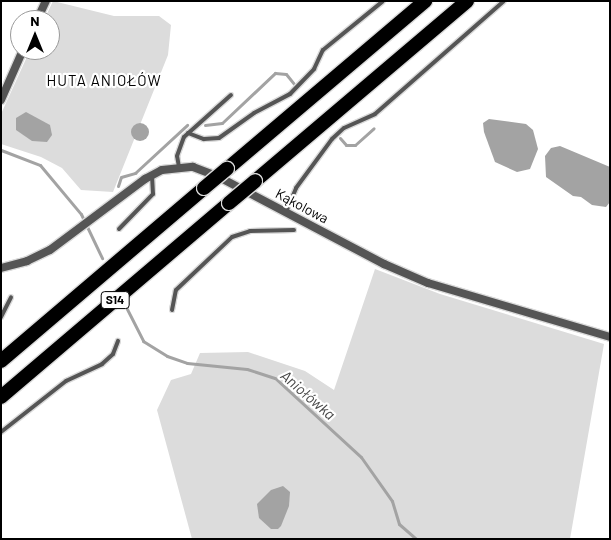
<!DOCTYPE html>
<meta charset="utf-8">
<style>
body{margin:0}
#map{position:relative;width:611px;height:540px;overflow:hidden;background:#fff;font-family:Barlow,sans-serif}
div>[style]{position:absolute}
.green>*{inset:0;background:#dcdcdc}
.water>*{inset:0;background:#a3a3a3}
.round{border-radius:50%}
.stream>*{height:3px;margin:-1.5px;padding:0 1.5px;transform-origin:1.5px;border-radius:1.5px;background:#a3a3a3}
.roads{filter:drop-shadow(1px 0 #dbdbdb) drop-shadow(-1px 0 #dbdbdb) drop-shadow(0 1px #dbdbdb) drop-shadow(0 -1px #dbdbdb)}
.lane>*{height:4px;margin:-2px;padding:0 2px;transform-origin:2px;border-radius:2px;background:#555}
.street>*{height:8px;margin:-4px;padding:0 4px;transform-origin:4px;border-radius:4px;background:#555}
.highway>*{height:14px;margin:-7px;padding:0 7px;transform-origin:7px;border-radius:7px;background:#000}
.bridges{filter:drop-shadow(1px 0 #dbdbdb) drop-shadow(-1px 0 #dbdbdb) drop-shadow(0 1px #dbdbdb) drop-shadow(0 -1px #dbdbdb)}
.highway-bridge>*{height:14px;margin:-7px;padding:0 7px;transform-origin:7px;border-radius:7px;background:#000}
span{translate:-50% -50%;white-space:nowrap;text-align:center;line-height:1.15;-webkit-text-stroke:4.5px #fff;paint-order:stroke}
.shield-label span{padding:1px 4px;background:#fff;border:1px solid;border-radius:4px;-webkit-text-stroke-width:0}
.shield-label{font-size:12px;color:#000;font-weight:700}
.street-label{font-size:14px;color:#000}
.neighbourhood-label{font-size:15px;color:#000;letter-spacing:1px}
.water-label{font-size:15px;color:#444;font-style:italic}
.frame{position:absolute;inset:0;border:2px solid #000;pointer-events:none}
.north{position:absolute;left:10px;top:10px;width:50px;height:50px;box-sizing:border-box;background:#fff;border:1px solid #999;border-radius:50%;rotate:0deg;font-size:14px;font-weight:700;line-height:20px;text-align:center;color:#000}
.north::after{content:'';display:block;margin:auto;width:18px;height:22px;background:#000;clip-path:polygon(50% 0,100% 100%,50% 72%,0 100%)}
</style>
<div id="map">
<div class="green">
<i style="clip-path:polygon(53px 1px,114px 16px,159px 16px,171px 25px,168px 55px,113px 192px,81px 190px,62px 168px,41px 157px,1px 144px,1px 114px,30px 50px,50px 50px,50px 20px,44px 20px)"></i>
<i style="clip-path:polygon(375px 269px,440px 294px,604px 344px,570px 539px,192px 539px,157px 410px,171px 380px,191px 374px,200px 353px,248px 352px,305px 371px,334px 390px)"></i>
</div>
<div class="water">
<i style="clip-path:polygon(26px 112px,50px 125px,52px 135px,47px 142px,32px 141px,16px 130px,16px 118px)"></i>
<i style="clip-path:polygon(489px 119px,526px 124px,533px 130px,538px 149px,530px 169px,517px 172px,495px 162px,484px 132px,483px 123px)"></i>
<i class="round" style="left:131px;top:123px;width:18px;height:18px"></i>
<i style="clip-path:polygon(560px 146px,610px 167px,610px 202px,606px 207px,592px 205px,581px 197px,573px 196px,546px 177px,545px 156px,551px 148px)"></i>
<i style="clip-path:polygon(283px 486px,290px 492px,289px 506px,281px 526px,278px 529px,271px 529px,259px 518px,257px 504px,271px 490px)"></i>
</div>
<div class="stream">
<i style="left:205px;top:125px;width:17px;rotate:-7deg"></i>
<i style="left:222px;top:123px;width:73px;rotate:-43.3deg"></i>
<i style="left:275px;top:73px;width:11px;rotate:5deg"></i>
<i style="left:286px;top:74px;width:13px;rotate:51deg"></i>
<i style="left:340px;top:138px;width:9px;rotate:49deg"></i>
<i style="left:346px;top:145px;width:9px"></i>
<i style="left:355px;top:145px;width:25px;rotate:-42deg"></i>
<i style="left:1px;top:150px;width:42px;rotate:21deg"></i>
<i style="left:40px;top:165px;width:64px;rotate:50.1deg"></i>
<i style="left:81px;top:214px;width:49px;rotate:64.5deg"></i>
<i style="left:118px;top:186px;width:9px;rotate:-72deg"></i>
<i style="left:121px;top:177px;width:15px;rotate:-16deg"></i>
<i style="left:135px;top:173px;width:71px;rotate:-42.7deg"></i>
<i style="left:127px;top:309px;width:36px;rotate:63deg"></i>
<i style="left:143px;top:341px;width:28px;rotate:32deg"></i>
<i style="left:167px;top:356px;width:21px;rotate:19deg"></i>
<i style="left:187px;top:363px;width:60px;rotate:5.7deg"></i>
<i style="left:247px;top:369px;width:29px;rotate:18deg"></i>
<i style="left:275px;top:378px;width:117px;rotate:42.6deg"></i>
<i style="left:361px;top:457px;width:54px;rotate:54.8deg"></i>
<i style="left:392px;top:501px;width:24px;rotate:73deg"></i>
<i style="left:399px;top:524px;width:23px;rotate:41deg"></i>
</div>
<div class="roads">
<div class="lane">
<i style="left:188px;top:133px;width:17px;rotate:21deg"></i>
<i style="left:204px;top:139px;width:15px;rotate:-4deg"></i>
<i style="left:219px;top:138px;width:43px;rotate:-35.5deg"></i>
<i style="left:254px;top:113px;width:41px;rotate:-27.8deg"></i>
<i style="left:290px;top:94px;width:35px;rotate:-46deg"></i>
<i style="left:314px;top:69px;width:21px;rotate:-65deg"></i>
<i style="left:323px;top:50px;width:77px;rotate:-39.2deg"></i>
<i style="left:179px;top:167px;width:11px;rotate:-100deg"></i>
<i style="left:177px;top:156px;width:20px;rotate:-70deg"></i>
<i style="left:184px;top:137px;width:63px;rotate:-41.8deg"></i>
<i style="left:286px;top:212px;width:26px;rotate:-67deg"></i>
<i style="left:296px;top:188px;width:61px;rotate:-53.7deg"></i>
<i style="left:332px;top:139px;width:16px;rotate:-43deg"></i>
<i style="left:344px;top:128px;width:34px;rotate:-24deg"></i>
<i style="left:375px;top:114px;width:171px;rotate:-41.2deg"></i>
<i style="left:119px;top:229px;width:49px;rotate:-45.8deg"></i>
<i style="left:153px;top:194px;width:19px;rotate:-93deg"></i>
<i style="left:172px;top:310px;width:20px;rotate:-79deg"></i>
<i style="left:176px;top:290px;width:77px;rotate:-43.4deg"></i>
<i style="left:232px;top:237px;width:19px;rotate:-18deg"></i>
<i style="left:250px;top:231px;width:44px;rotate:-1.3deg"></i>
<i style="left:1px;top:317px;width:22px;rotate:-63deg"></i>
<i style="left:1px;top:432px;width:83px;rotate:-38.1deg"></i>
<i style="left:66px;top:381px;width:40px;rotate:-25deg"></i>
<i style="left:102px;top:364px;width:15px;rotate:-42deg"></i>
<i style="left:113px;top:354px;width:14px;rotate:-69deg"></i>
</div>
<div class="street">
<i style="left:37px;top:20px;width:21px;rotate:-65deg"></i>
<i style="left:1px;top:100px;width:55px;rotate:-66.3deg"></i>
<i style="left:1px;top:268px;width:27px;rotate:-15deg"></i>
<i style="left:27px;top:261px;width:25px;rotate:-26deg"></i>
<i style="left:50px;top:250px;width:119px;rotate:-36.8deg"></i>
<i style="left:145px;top:179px;width:19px;rotate:-28deg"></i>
<i style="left:162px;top:170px;width:31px;rotate:-6deg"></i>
<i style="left:193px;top:167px;width:26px;rotate:21deg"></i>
<i style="left:217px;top:176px;width:189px;rotate:27.8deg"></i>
<i style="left:384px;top:264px;width:48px;rotate:23.4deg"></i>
<i style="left:428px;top:283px;width:190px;rotate:16.5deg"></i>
</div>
<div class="highway">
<i style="left:227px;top:169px;width:260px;rotate:-40.3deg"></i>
<i style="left:255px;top:181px;width:278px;rotate:-40.3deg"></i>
<i style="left:1px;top:361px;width:267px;rotate:-40.4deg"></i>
<i style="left:1px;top:397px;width:299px;rotate:-40.4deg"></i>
</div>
</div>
<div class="bridges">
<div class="highway-bridge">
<i style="left:204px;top:188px;width:30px;rotate:-40deg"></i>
<i style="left:229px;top:203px;width:34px;rotate:-40deg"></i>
</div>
</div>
<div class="shield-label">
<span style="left:115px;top:300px">S14</span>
</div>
<div class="street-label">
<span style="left:302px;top:206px;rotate:28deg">Kąkolowa</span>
</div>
<div class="neighbourhood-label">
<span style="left:104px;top:81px">HUTA ANIOŁÓW</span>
</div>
<div class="water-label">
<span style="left:308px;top:395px;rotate:41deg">Aniołówka</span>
</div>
<div class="frame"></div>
<div class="north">N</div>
</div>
